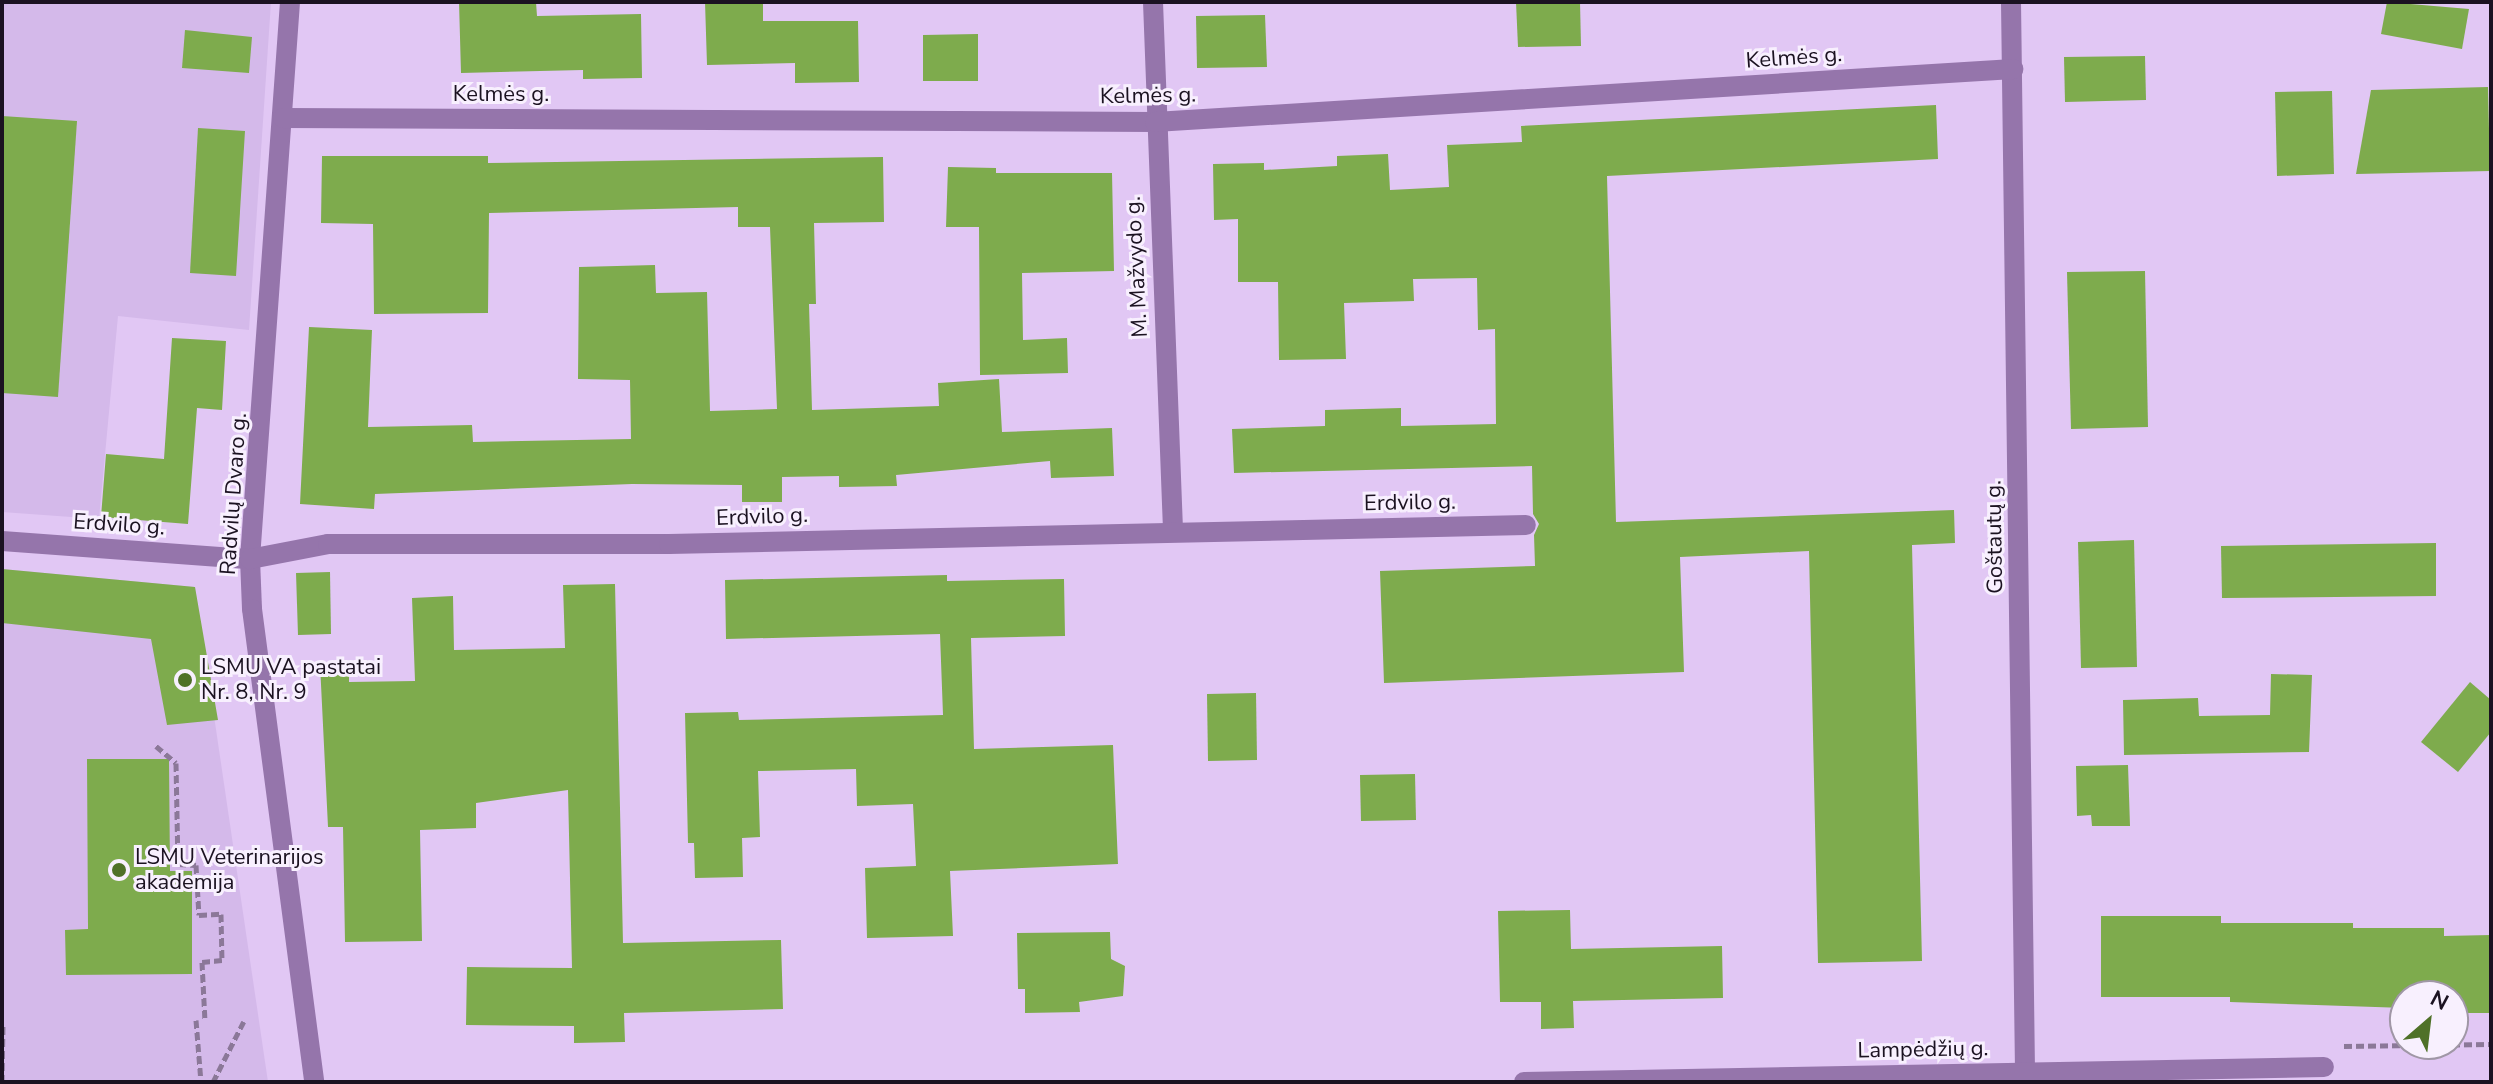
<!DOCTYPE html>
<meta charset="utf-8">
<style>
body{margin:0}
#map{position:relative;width:2493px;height:1084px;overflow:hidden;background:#e1c7f4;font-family:"Nunito Sans",sans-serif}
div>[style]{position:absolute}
.built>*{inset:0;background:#d4b9ea}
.building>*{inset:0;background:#7eab4d}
.path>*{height:5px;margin-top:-2.5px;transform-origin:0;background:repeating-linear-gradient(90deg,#8b7898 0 8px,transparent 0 12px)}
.minor>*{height:20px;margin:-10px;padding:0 10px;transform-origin:10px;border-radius:10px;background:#9575ab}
.dots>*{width:22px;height:22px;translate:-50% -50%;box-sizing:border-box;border:4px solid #f8f0fe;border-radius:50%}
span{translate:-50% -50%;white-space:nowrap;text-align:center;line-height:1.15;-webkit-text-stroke:6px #f8f0fe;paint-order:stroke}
.street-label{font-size:22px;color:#1b1221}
.poi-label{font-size:22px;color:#1b1221}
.left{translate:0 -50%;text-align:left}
.frame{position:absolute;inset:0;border:4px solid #1b1221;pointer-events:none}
.north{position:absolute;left:2389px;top:980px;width:80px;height:80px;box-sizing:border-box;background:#f8f0fe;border:2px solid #a097a6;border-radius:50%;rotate:28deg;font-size:22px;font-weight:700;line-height:32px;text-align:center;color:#1b1221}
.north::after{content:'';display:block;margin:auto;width:28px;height:36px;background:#4f7128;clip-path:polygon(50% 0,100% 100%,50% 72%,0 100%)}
</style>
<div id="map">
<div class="built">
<i style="clip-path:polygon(2px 2px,271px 2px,249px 330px,118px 316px,99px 519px,2px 512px)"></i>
<i style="clip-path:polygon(2px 569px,195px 587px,268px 1082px,2px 1082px)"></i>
</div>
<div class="building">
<i style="clip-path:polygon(459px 2px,536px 2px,537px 16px,641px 14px,642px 78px,583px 79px,583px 70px,461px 73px)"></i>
<i style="clip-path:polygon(705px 2px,763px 2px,763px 21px,858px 21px,859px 82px,795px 83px,795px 63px,707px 65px)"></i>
<i style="clip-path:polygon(1516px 2px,1580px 2px,1581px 46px,1518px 47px)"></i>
<i style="clip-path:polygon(2387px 2px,2469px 9px,2462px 49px,2381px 34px)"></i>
<i style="clip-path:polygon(1265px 15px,1267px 67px,1197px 68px,1196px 16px)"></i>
<i style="clip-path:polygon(185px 30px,252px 37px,249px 73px,182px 68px)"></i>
<i style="clip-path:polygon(978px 34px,978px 81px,923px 81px,923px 35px)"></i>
<i style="clip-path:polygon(2145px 56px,2146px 100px,2065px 102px,2064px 57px)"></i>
<i style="clip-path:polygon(2488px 87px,2490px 171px,2356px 174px,2371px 90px)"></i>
<i style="clip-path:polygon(2332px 91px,2334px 174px,2277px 176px,2275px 92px)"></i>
<i style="clip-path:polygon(1936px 105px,1938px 159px,1607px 176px,1616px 522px,1954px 510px,1955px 543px,1912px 545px,1922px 961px,1818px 963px,1809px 551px,1680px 557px,1684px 672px,1384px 683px,1380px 571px,1535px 566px,1534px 535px,1539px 524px,1533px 514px,1532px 466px,1234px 473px,1232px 429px,1325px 426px,1325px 410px,1401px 408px,1401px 426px,1496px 424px,1495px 329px,1478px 330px,1477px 278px,1413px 279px,1414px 301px,1344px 303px,1346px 359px,1279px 360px,1278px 282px,1238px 282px,1238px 219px,1214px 220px,1213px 164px,1264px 163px,1264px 170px,1337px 166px,1337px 156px,1388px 154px,1390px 190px,1449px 187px,1447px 145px,1522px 142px,1521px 126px)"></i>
<i style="clip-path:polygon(2px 116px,77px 121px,58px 397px,2px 393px)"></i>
<i style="clip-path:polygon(198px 128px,245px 131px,236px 276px,190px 273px)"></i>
<i style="clip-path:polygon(322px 156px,488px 156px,488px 163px,883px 157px,884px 222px,814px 223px,816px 304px,809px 304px,812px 410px,939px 406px,938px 383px,999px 379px,1002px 432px,1112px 428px,1114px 476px,1051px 478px,1050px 461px,896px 475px,897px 486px,839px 487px,839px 476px,782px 477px,782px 502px,742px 502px,742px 485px,632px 484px,375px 494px,374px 509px,300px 504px,309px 327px,372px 330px,368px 427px,472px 425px,473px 442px,631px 439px,630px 380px,578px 379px,579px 267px,655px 265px,656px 293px,707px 292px,710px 411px,777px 409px,770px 227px,738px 227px,738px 207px,489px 213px,488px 313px,374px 314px,373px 224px,321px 223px)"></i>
<i style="clip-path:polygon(948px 167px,996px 168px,996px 173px,1112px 173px,1114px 271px,1022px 273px,1023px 340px,1067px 338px,1068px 373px,980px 375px,979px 227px,946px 227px)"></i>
<i style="clip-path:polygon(2145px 271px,2148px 427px,2071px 429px,2067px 272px)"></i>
<i style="clip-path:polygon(172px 338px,226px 341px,222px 410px,197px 408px,188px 524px,101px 517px,106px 454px,164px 459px)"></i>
<i style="clip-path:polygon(2134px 540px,2137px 667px,2081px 668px,2078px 542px)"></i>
<i style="clip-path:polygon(2436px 543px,2436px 596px,2222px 598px,2221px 546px)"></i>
<i style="clip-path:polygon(2px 569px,195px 587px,218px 720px,167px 725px,151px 639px,2px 623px)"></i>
<i style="clip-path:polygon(330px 572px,331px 634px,298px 635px,296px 573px)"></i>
<i style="clip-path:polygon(947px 575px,947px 581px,1064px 579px,1065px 636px,971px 638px,974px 749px,1113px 745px,1118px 864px,950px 871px,953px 936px,867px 938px,865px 868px,916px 866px,913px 804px,857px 806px,856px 769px,758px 771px,760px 837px,742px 838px,743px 877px,695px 878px,694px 843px,688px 843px,685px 713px,738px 712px,739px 720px,943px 715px,940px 634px,726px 639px,725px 580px)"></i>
<i style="clip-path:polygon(615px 584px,623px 943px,781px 940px,783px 1009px,624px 1013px,625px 1042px,574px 1043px,574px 1026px,466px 1025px,467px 967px,572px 968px,568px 790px,476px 803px,476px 828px,420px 830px,422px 941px,345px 942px,343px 827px,328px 827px,320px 664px,349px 664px,349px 682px,415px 681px,412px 598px,453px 596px,454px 650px,565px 648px,563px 585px)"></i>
<i style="clip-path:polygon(2271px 674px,2312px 675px,2309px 752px,2124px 755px,2123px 700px,2198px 698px,2199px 716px,2270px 715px)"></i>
<i style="clip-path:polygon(2470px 682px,2491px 700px,2491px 732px,2458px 772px,2421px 742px)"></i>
<i style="clip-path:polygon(1256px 693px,1257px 760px,1208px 761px,1207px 694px)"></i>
<i style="clip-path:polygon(87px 759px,169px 759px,170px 871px,192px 871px,192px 974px,66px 975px,65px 930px,88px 929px)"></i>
<i style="clip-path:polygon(2128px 765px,2130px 826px,2092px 826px,2091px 815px,2077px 816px,2076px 766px)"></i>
<i style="clip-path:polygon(1415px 774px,1416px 820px,1361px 821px,1360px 775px)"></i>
<i style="clip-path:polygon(1570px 910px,1571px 949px,1722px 946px,1723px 998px,1573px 1001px,1574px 1028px,1541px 1029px,1541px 1002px,1500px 1002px,1498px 911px)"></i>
<i style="clip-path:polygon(2101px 916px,2221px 916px,2221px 923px,2353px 923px,2353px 928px,2444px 928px,2444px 936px,2491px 935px,2491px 1013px,2453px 1013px,2453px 996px,2405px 996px,2405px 1008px,2230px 1002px,2230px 997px,2101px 997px)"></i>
<i style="clip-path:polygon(1110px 932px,1111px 959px,1125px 966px,1123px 996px,1079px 1002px,1080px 1012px,1025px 1013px,1025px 989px,1018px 989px,1017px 933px)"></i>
</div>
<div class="path">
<i style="left:156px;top:746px;width:26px;rotate:40deg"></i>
<i style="left:176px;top:763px;width:101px;rotate:88.9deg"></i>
<i style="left:178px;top:864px;width:18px;rotate:3deg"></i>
<i style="left:196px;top:865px;width:50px;rotate:86.6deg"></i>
<i style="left:199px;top:915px;width:22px;rotate:-3deg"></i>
<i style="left:221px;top:914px;width:46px;rotate:88.8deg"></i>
<i style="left:222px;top:960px;width:20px;rotate:174deg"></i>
<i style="left:202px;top:962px;width:59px;rotate:87.1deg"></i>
<i style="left:196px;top:1020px;width:62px;rotate:85.4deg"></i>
<i style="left:2344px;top:1046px;width:147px;rotate:-0.8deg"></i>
<i style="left:2px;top:1082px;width:58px;rotate:-89deg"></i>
<i style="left:213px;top:1082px;width:68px;rotate:-63.1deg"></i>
</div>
<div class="minor">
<i style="left:290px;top:2px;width:558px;rotate:94.11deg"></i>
<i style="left:250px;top:559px;width:50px;rotate:87.7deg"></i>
<i style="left:252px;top:609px;width:477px;rotate:82.5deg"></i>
<i style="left:1153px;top:2px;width:528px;rotate:87.83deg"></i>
<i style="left:2011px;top:2px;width:1070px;rotate:89.25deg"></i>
<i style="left:283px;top:118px;width:872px;rotate:0.26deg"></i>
<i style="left:1155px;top:122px;width:860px;rotate:-3.53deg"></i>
<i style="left:2px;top:541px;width:249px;rotate:4.2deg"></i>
<i style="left:250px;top:559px;width:79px;rotate:-10.9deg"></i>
<i style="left:328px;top:544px;width:341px"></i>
<i style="left:669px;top:544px;width:857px;rotate:-1.27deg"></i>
<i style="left:1524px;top:1082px;width:800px;rotate:-1.07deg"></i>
</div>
<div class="dots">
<i style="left:185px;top:680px;background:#4f7128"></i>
<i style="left:119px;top:870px;background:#4f7128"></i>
</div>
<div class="street-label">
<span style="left:1794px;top:58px;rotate:-4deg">Kelmės g.</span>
<span style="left:501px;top:95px">Kelmės g.</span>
<span style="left:1148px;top:96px;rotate:-1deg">Kelmės g.</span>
<span style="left:1137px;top:267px;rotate:-93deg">M. Mažvydo g.</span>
<span style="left:234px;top:494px;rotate:-86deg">Radvilų Dvaro g.</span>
<span style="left:1410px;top:503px;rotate:-1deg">Erdvilo g.</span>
<span style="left:762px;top:517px;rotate:-2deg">Erdvilo g.</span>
<span style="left:119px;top:525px;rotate:4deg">Erdvilo g.</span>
<span style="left:1995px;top:537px;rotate:-91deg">Goštautų g.</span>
<span style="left:1923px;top:1050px;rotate:-1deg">Lampėdžių g.</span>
</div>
<div class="poi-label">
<span class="left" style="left:201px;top:680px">LSMU VA pastatai<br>Nr. 8, Nr. 9</span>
<span class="left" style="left:135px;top:870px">LSMU Veterinarijos<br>akademija</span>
</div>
<div class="frame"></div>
<div class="north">N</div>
</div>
